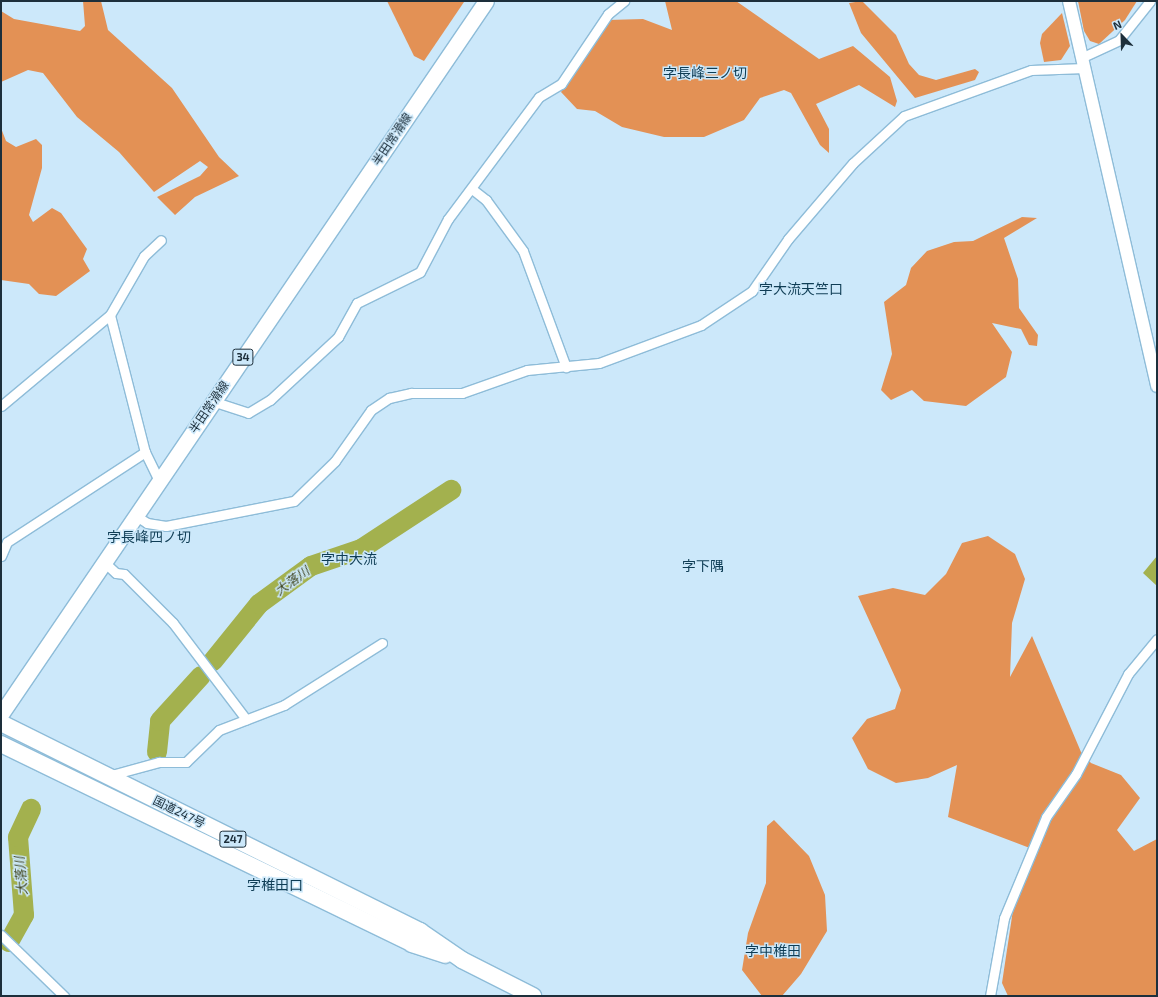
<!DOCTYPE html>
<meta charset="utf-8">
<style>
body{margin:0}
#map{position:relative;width:1158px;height:997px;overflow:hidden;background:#cce8fa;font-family:"Exo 2","Noto Sans JP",sans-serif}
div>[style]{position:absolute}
.forest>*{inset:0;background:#e39155}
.water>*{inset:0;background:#a3b14e}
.river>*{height:20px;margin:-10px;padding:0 10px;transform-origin:10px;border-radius:10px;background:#a3b14e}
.roads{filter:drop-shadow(1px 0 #8ebcd8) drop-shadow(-1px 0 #8ebcd8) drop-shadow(0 1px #8ebcd8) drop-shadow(0 -1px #8ebcd8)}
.minor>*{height:9px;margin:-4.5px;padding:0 4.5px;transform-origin:4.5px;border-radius:4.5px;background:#fff}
.tertiary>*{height:12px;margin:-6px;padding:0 6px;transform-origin:6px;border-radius:6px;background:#fff}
.primary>*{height:15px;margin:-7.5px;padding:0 7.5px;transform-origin:7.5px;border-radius:7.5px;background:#fff}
.trunk>*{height:16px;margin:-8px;padding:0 8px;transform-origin:8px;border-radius:8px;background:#fff}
span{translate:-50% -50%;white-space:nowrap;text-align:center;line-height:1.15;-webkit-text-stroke:3px #cce8fa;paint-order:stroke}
.shield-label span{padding:1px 3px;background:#cce8fa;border:1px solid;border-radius:3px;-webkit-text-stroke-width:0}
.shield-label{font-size:11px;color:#1d2f3b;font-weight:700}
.street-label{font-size:12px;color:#1d2f3b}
.water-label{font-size:13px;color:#3e431a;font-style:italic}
.quarter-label{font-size:14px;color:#0f3d55}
.frame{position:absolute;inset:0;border:2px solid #1d2f3b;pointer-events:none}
.north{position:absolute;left:1102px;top:16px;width:40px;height:40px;-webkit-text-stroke:3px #cce8fa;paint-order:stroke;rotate:337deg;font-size:11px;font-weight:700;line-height:16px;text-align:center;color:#1d2f3b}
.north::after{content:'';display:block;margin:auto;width:14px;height:18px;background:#1d2f3b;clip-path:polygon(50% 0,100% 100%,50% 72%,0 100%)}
</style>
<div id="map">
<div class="forest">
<i style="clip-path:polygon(83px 1px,101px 1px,108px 30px,172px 88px,219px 157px,239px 176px,195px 197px,175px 215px,157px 197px,200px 176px,208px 167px,200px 161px,154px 192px,119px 152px,77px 117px,43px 73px,28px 70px,1px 82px,1px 11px,14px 19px,80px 31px,85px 26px)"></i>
<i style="clip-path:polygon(387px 1px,463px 1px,464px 2px,424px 61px,414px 56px)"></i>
<i style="clip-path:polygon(665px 1px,736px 1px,819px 59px,853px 46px,890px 77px,897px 101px,895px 107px,859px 85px,816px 104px,829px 129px,829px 153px,820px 145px,791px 93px,784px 90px,760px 98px,744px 120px,704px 137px,664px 137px,622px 127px,595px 111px,577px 109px,561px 92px,608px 20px,643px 19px,672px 30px)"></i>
<i style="clip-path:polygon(862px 1px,896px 35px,909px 64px,919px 75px,936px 80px,975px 69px,979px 72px,975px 80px,915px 98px,861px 33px,849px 3px)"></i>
<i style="clip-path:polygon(1078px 1px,1137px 1px,1125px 20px,1099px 44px,1090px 41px,1084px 31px)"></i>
<i style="clip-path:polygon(1062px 13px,1070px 46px,1061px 60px,1044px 62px,1040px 43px,1042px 34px)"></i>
<i style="clip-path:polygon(1px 128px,6px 141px,16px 147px,36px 139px,42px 145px,42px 168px,29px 215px,33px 222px,52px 208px,61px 213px,87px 249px,83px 259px,90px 271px,56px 296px,39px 294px,29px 284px,1px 280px)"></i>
<i style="clip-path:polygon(1022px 217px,1037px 218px,1004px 238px,1018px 279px,1019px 308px,1038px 335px,1037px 346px,1029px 345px,1021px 329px,992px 323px,1012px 352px,1006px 377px,966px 406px,924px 401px,912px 390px,891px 400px,881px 390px,892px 354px,884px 302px,906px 285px,911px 268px,927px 251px,954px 242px,973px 241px)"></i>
<i style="clip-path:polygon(988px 536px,1015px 554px,1025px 579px,1012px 623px,1010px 677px,1032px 636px,1081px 752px,1091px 763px,1121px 775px,1140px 798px,1117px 830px,1134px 851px,1157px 839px,1157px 996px,1008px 996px,1002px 983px,1016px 890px,1035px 850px,948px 817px,957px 765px,928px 778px,896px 783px,868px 769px,852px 738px,867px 719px,895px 709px,901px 690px,858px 596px,893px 588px,925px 595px,946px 574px,962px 543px)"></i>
<i style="clip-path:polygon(774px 820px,809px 856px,825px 895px,827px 931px,801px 974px,782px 996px,762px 996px,742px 970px,748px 933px,766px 883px,767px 826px)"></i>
</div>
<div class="water">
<i style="clip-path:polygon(1157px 556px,1157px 586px,1143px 573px)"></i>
</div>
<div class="river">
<i style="left:213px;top:661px;width:73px;rotate:-51.1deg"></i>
<i style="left:259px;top:604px;width:64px;rotate:-36.2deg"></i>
<i style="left:311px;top:566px;width:53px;rotate:-18.8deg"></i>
<i style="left:361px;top:549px;width:108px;rotate:-33.2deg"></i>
<i style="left:157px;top:752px;width:31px;rotate:-84deg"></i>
<i style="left:160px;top:721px;width:61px;rotate:-47.7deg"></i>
<i style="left:9px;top:942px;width:31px;rotate:-61deg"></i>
<i style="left:24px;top:915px;width:78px;rotate:-94.4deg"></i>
<i style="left:18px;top:837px;width:31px;rotate:-65deg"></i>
</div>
<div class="roads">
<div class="minor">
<i style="left:1083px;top:57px;width:40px;rotate:-25deg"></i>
<i style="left:1119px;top:40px;width:50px;rotate:-51.5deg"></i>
<i style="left:472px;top:189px;width:18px;rotate:38deg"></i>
<i style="left:486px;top:200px;width:63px;rotate:54deg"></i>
<i style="left:523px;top:251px;width:124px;rotate:69.7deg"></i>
<i style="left:110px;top:315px;width:141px;rotate:75.7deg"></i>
<i style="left:145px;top:452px;width:32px;rotate:64deg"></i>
<i style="left:212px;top:401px;width:38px;rotate:18deg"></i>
<i style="left:248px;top:413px;width:26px;rotate:-31deg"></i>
<i style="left:270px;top:400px;width:93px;rotate:-42.8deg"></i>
<i style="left:338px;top:337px;width:39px;rotate:-61deg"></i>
<i style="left:357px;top:303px;width:70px;rotate:-26.2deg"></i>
<i style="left:420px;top:272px;width:60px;rotate:-62.2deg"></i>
<i style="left:448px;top:219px;width:152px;rotate:-53.3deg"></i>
<i style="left:539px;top:97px;width:26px;rotate:-31deg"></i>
<i style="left:561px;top:84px;width:84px;rotate:-56.1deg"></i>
<i style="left:608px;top:14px;width:21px;rotate:-39deg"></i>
<i style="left:1px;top:406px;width:142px;rotate:-39.9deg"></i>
<i style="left:110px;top:315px;width:68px;rotate:-60deg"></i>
<i style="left:144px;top:256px;width:23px;rotate:-43deg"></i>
<i style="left:136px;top:516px;width:13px;rotate:32deg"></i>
<i style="left:147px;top:523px;width:19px;rotate:9deg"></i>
<i style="left:166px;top:526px;width:130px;rotate:-11.1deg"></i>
<i style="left:294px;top:501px;width:57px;rotate:-44.3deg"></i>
<i style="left:335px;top:461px;width:62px;rotate:-54.8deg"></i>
<i style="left:371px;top:410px;width:22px;rotate:-34deg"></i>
<i style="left:389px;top:398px;width:23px;rotate:-13deg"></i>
<i style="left:411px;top:393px;width:51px"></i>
<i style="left:462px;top:393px;width:69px;rotate:-19.5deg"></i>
<i style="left:527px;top:370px;width:72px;rotate:-5.6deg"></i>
<i style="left:599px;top:363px;width:109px;rotate:-20.4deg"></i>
<i style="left:701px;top:325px;width:61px;rotate:-33.7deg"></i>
<i style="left:752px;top:291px;width:63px;rotate:-55.3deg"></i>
<i style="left:788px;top:239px;width:100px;rotate:-49.5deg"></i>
<i style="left:853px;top:163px;width:69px;rotate:-42.7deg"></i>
<i style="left:904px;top:116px;width:135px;rotate:-19.9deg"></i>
<i style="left:1031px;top:70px;width:54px;rotate:-2.1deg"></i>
<i style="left:1px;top:556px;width:15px;rotate:-67deg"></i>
<i style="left:7px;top:542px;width:165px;rotate:-33.1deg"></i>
<i style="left:104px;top:562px;width:16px;rotate:43deg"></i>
<i style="left:116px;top:573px;width:8px;rotate:7deg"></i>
<i style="left:124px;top:574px;width:69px;rotate:45deg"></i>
<i style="left:173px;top:623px;width:121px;rotate:52.8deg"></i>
<i style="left:111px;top:779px;width:6px;rotate:-51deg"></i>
<i style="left:115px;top:774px;width:46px;rotate:-15.3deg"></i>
<i style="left:159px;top:762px;width:27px"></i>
<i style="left:186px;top:762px;width:46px;rotate:-44.1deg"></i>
<i style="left:219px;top:730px;width:70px;rotate:-21deg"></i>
<i style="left:284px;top:705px;width:116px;rotate:-32.3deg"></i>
<i style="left:1px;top:935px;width:88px;rotate:44.1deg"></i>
<i style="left:990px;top:996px;width:79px;rotate:-79.8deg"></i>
<i style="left:1004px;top:918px;width:109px;rotate:-67.4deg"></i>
<i style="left:1046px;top:817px;width:52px;rotate:-55.1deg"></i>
<i style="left:1076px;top:774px;width:113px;rotate:-62.5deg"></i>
<i style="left:1128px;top:674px;width:45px;rotate:-50.4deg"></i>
</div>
<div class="tertiary">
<i style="left:1069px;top:1px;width:395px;rotate:77.1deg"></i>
</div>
<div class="primary">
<i style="left:1px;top:714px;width:862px;rotate:-55.78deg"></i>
</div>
<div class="trunk">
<i style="left:1px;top:723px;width:468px;rotate:26.4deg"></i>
<i style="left:420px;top:931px;width:51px;rotate:34.6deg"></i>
<i style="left:462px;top:960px;width:80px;rotate:26.9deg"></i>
<i style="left:1px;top:744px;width:457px;rotate:25.9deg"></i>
<i style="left:412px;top:944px;width:35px;rotate:18deg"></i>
</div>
</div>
<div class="shield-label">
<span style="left:243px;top:357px">34</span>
<span style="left:233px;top:839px">247</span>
</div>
<div class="street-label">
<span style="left:392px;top:139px;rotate:-56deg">半田常滑線</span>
<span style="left:209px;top:407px;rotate:-56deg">半田常滑線</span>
<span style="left:179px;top:812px;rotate:26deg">国道247号</span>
</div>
<div class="water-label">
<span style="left:292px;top:581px;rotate:-36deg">大落川</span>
<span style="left:21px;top:876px;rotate:-95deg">大落川</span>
</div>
<div class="quarter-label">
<span style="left:705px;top:73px">字長峰三ノ切</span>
<span style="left:801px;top:289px">字大流天竺口</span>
<span style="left:149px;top:537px">字長峰四ノ切</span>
<span style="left:349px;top:559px">字中大流</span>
<span style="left:703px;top:566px">字下隅</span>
<span style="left:275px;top:885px">字椎田口</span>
<span style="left:773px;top:951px">字中椎田</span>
</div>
<div class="frame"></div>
<div class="north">N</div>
</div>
